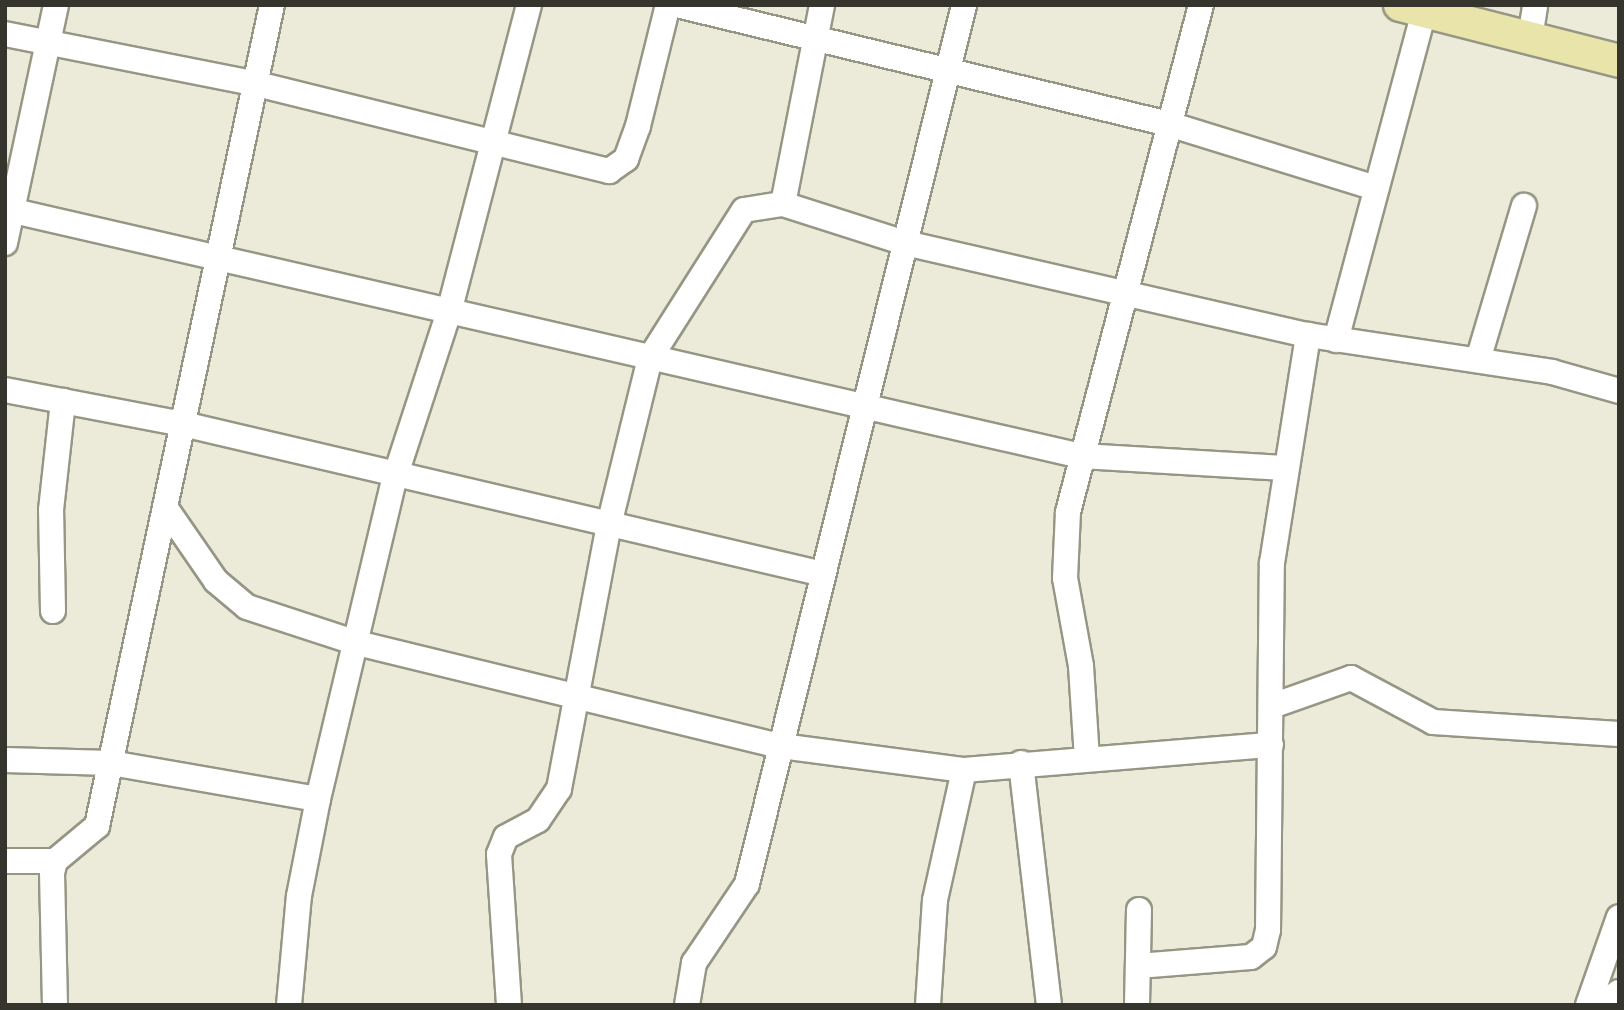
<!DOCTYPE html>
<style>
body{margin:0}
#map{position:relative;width:1624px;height:1010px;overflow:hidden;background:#ecebd9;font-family:"Source Serif 4",serif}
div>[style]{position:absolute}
.roads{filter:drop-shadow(2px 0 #969684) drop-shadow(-2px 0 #969684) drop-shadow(0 2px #969684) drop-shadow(0 -2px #969684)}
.minor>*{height:24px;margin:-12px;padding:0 12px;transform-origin:12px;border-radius:12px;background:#fff}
.major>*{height:32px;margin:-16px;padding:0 16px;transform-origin:16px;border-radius:16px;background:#e8e4aa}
span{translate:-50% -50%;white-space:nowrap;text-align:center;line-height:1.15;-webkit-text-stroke:7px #ecebd9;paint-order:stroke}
.frame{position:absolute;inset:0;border:7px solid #35352d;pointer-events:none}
</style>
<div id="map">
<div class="roads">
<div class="minor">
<i style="left:677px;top:5px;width:506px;rotate:13.6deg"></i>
<i style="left:1169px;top:124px;width:217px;rotate:17.2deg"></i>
<i style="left:5px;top:34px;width:257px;rotate:11.2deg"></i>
<i style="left:257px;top:84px;width:363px;rotate:13.9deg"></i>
<i style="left:609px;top:171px;width:21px;rotate:-35deg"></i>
<i style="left:626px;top:159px;width:35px;rotate:-70deg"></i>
<i style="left:638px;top:126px;width:125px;rotate:-76.1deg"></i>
<i style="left:1530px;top:38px;width:33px;rotate:-81deg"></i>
<i style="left:783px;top:204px;width:203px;rotate:-78.9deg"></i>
<i style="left:5px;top:209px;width:1104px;rotate:12.93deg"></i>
<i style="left:1081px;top:456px;width:204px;rotate:3.4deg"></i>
<i style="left:5px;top:243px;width:243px;rotate:-77.9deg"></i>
<i style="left:1336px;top:340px;width:341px;rotate:-75deg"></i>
<i style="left:1478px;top:360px;width:161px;rotate:-73.4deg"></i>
<i style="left:5px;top:390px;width:181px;rotate:10.8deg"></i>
<i style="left:183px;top:424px;width:657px;rotate:13.19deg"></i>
<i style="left:165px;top:507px;width:90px;rotate:55.4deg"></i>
<i style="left:216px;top:581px;width:40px;rotate:40deg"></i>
<i style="left:247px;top:607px;width:116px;rotate:18.1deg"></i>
<i style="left:357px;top:643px;width:436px;rotate:13.7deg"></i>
<i style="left:781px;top:746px;width:185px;rotate:7.5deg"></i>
<i style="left:964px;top:770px;width:308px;rotate:-4.7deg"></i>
<i style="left:53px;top:611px;width:101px;rotate:-91.1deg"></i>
<i style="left:51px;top:510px;width:110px;rotate:-83.7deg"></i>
<i style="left:1272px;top:706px;width:84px;rotate:-19.5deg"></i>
<i style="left:1351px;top:678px;width:93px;rotate:28.2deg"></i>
<i style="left:1433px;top:722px;width:186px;rotate:3.7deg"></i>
<i style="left:1087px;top:759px;width:93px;rotate:-93.7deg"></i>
<i style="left:1081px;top:666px;width:89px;rotate:-100.3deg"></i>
<i style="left:1065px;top:578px;width:66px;rotate:-87.4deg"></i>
<i style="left:1068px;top:512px;width:524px;rotate:-75.3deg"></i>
<i style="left:5px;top:760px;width:106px;rotate:1.6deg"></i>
<i style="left:111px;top:763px;width:210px;rotate:9.9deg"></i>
<i style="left:1021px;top:763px;width:244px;rotate:83.4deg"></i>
<i style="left:5px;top:861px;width:50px"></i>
<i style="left:1138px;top:966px;width:113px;rotate:-4.6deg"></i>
<i style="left:1251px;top:957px;width:16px;rotate:-38deg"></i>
<i style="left:1264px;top:947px;width:17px;rotate:-77deg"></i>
<i style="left:1268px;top:930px;width:367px;rotate:-89.4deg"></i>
<i style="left:1272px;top:563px;width:231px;rotate:-81deg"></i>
<i style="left:55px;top:1005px;width:132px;rotate:-91.3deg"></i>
<i style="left:52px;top:873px;width:12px;rotate:-76deg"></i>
<i style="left:55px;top:861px;width:55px;rotate:-39.8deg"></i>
<i style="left:97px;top:826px;width:839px;rotate:-77.97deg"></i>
<i style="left:289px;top:1005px;width:109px;rotate:-84.8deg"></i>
<i style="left:299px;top:896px;width:99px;rotate:-78.9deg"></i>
<i style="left:318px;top:799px;width:331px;rotate:-76.6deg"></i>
<i style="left:395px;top:477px;width:174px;rotate:-71.9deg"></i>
<i style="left:449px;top:312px;width:317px;rotate:-75.4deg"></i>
<i style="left:509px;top:1005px;width:151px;rotate:-93.8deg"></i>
<i style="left:499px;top:854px;width:18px;rotate:-68deg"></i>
<i style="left:506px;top:837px;width:36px;rotate:-28deg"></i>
<i style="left:538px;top:820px;width:37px;rotate:-56deg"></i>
<i style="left:559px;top:789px;width:269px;rotate:-79.3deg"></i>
<i style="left:609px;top:525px;width:172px;rotate:-76.2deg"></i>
<i style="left:650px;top:358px;width:175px;rotate:-57.6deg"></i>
<i style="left:744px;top:210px;width:39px;rotate:-9deg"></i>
<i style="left:783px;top:204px;width:128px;rotate:17.7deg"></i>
<i style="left:905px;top:243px;width:413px;rotate:12.9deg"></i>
<i style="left:1308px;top:335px;width:247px;rotate:8.6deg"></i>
<i style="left:1552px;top:372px;width:70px;rotate:15.8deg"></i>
<i style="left:687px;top:1005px;width:43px;rotate:-80.5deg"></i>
<i style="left:694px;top:963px;width:95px;rotate:-56.1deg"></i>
<i style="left:747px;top:884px;width:905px;rotate:-76.13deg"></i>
<i style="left:928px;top:1005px;width:105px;rotate:-86.2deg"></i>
<i style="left:935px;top:900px;width:133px;rotate:-77.4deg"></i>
<i style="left:1137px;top:1005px;width:95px;rotate:-88.8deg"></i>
<i style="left:1588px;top:1005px;width:93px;rotate:-70.6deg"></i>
<i style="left:1601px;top:1005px;width:22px;rotate:-36deg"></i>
</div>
<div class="major">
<i style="left:1400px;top:5px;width:226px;rotate:14.3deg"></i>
</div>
</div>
<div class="frame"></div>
</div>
